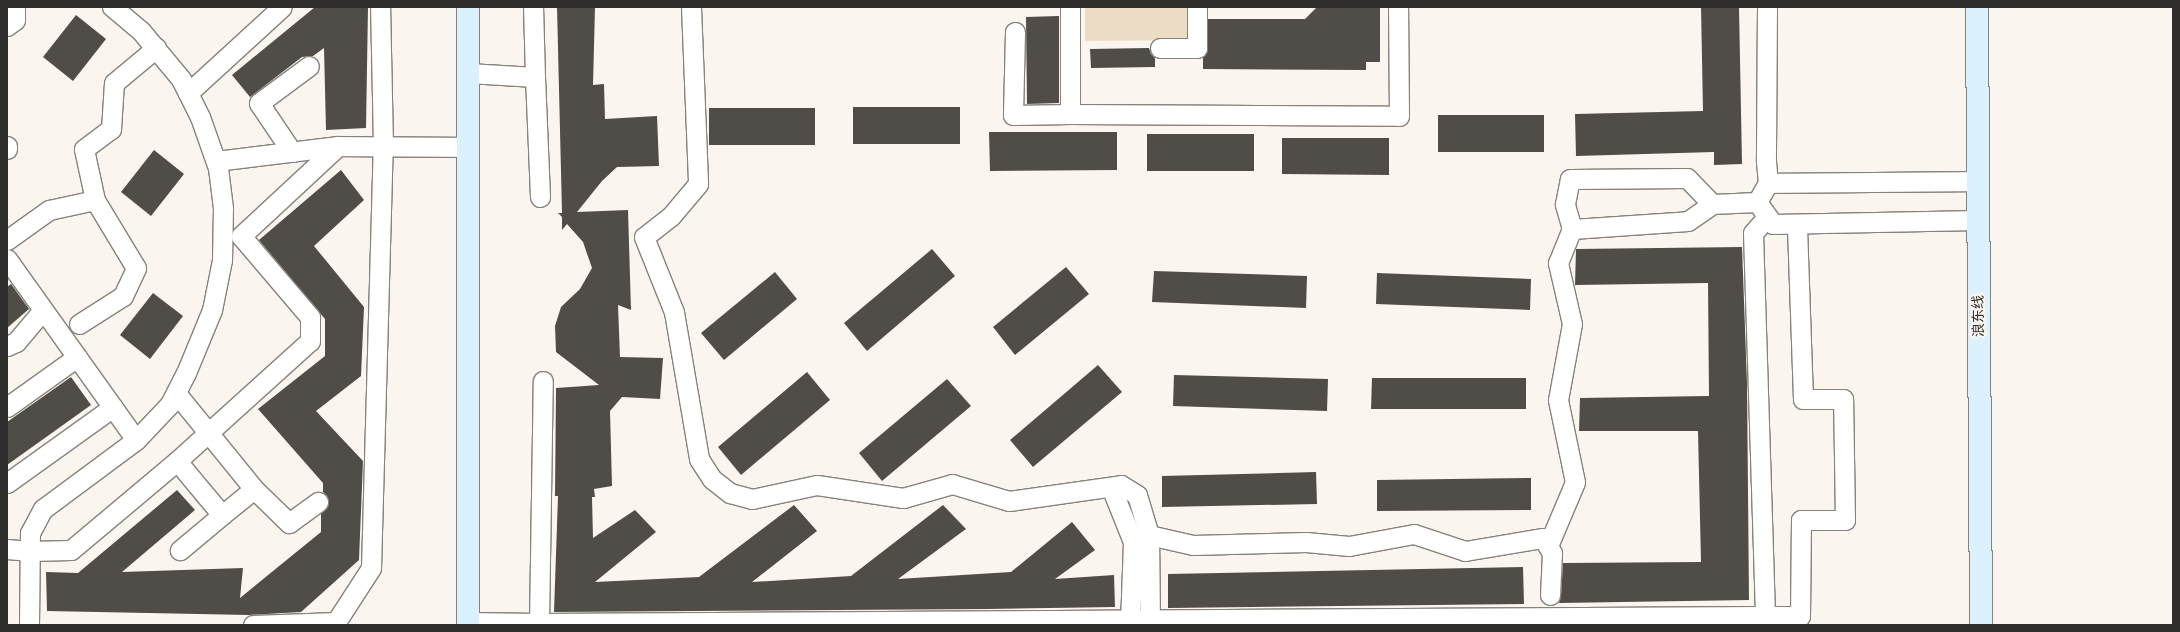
<!DOCTYPE html>
<meta charset="utf-8">
<style>
body{margin:0}
#map{position:relative;width:2180px;height:632px;overflow:hidden;background:#faf5ef;font-family:Montserrat,"Noto Sans SC",sans-serif}
div>[style]{position:absolute}
.green>*{inset:0;background:#ecdcc6}
.building>*{inset:0;background:#504c47}
.roads{filter:drop-shadow(1px 0 #86827c) drop-shadow(-1px 0 #86827c) drop-shadow(0 1px #86827c) drop-shadow(0 -1px #86827c)}
.street>*{height:19px;margin:-9.5px;padding:0 9.5px;transform-origin:9.5px;border-radius:9.5px;background:#fff}
.secondary>*{height:22px;margin:-11px;padding:0 11px;transform-origin:11px;border-radius:11px;background:#dbf1fd}
span{translate:-50% -50%;white-space:nowrap;text-align:center;line-height:1.15;-webkit-text-stroke:4px #faf5ef;paint-order:stroke}
.street-label{font-size:14px;color:#302e2c}
.frame{position:absolute;inset:0;border:8px solid #302e2c;pointer-events:none}
</style>
<div id="map">
<div class="green">
<i style="clip-path:polygon(1085px 7px,1188px 7px,1188px 40px,1085px 41px)"></i>
</div>
<div class="building">
<i style="clip-path:polygon(315px 7px,368px 7px,366px 128px,326px 130px,324px 48px,313px 56px,302px 57px,250px 97px,232px 75px)"></i>
<i style="clip-path:polygon(557px 7px,595px 7px,593px 85px,604px 84px,605px 119px,657px 116px,659px 166px,617px 167px,602px 181px,577px 212px,628px 210px,631px 310px,618px 305px,620px 357px,663px 358px,660px 399px,622px 397px,610px 411px,612px 486px,594px 489px,595px 497px,592px 497px,593px 538px,635px 510px,656px 532px,595px 582px,699px 577px,794px 505px,817px 531px,752px 582px,851px 576px,943px 505px,966px 529px,898px 579px,1011px 572px,1072px 522px,1095px 550px,1055px 579px,1114px 575px,1115px 607px,987px 609px,554px 612px,558px 496px,555px 496px,556px 388px,599px 385px,556px 352px,555px 326px,561px 307px,580px 289px,592px 268px,583px 242px,567px 224px,562px 230px,562px 217px,558px 213px,562px 213px)"></i>
<i style="clip-path:polygon(1317px 7px,1380px 7px,1380px 62px,1366px 62px,1366px 70px,1203px 69px,1203px 57px,1208px 48px,1208px 19px,1305px 19px)"></i>
<i style="clip-path:polygon(1701px 7px,1739px 7px,1742px 164px,1714px 165px,1714px 152px,1576px 156px,1575px 114px,1703px 111px)"></i>
<i style="clip-path:polygon(76px 15px,106px 39px,73px 81px,43px 57px)"></i>
<i style="clip-path:polygon(1059px 16px,1059px 103px,1027px 104px,1026px 17px)"></i>
<i style="clip-path:polygon(1149px 48px,1151px 54px,1155px 58px,1155px 67px,1091px 68px,1090px 49px)"></i>
<i style="clip-path:polygon(853px 107px,960px 107px,960px 144px,853px 144px)"></i>
<i style="clip-path:polygon(709px 108px,815px 108px,815px 145px,709px 145px)"></i>
<i style="clip-path:polygon(1438px 115px,1544px 115px,1544px 152px,1438px 152px)"></i>
<i style="clip-path:polygon(989px 132px,1117px 132px,1117px 170px,990px 171px)"></i>
<i style="clip-path:polygon(1147px 134px,1254px 134px,1254px 171px,1147px 171px)"></i>
<i style="clip-path:polygon(1282px 138px,1389px 138px,1389px 175px,1282px 174px)"></i>
<i style="clip-path:polygon(154px 150px,184px 174px,151px 216px,121px 192px)"></i>
<i style="clip-path:polygon(341px 170px,364px 200px,314px 246px,364px 307px,361px 376px,316px 411px,363px 461px,359px 560px,301px 612px,249px 615px,47px 611px,46px 572px,78px 573px,177px 490px,195px 510px,122px 572px,243px 568px,240px 598px,321px 532px,321px 513px,328px 507px,329px 501px,327px 496px,323px 492px,323px 483px,258px 409px,325px 356px,325px 319px,259px 240px)"></i>
<i style="clip-path:polygon(1742px 247px,1747px 383px,1749px 600px,1559px 603px,1561px 596px,1563px 563px,1701px 562px,1698px 431px,1579px 431px,1580px 398px,1709px 396px,1708px 283px,1575px 285px,1576px 249px)"></i>
<i style="clip-path:polygon(932px 249px,955px 276px,867px 351px,844px 323px)"></i>
<i style="clip-path:polygon(1066px 267px,1089px 294px,1015px 355px,993px 327px)"></i>
<i style="clip-path:polygon(1154px 271px,1307px 276px,1306px 308px,1152px 302px)"></i>
<i style="clip-path:polygon(775px 272px,797px 299px,724px 360px,701px 333px)"></i>
<i style="clip-path:polygon(1377px 273px,1531px 279px,1530px 310px,1376px 304px)"></i>
<i style="clip-path:polygon(11px 284px,29px 309px,7px 328px,7px 287px)"></i>
<i style="clip-path:polygon(153px 293px,183px 316px,150px 359px,120px 335px)"></i>
<i style="clip-path:polygon(1098px 365px,1122px 392px,1033px 467px,1010px 440px)"></i>
<i style="clip-path:polygon(807px 372px,830px 400px,741px 475px,718px 447px)"></i>
<i style="clip-path:polygon(1174px 375px,1328px 379px,1327px 411px,1173px 406px)"></i>
<i style="clip-path:polygon(71px 377px,91px 405px,7px 465px,7px 422px)"></i>
<i style="clip-path:polygon(1372px 378px,1526px 378px,1526px 409px,1371px 409px)"></i>
<i style="clip-path:polygon(947px 379px,971px 406px,882px 481px,859px 453px)"></i>
<i style="clip-path:polygon(1316px 472px,1317px 504px,1162px 507px,1162px 476px)"></i>
<i style="clip-path:polygon(1531px 478px,1531px 510px,1377px 511px,1377px 480px)"></i>
<i style="clip-path:polygon(1523px 567px,1524px 604px,1168px 608px,1168px 574px)"></i>
</div>
<div class="roads">
<div class="street">
<i style="left:691px;top:7px;width:177px;rotate:87.7deg"></i>
<i style="left:698px;top:184px;width:42px;rotate:130.2deg"></i>
<i style="left:671px;top:216px;width:34px;rotate:142deg"></i>
<i style="left:644px;top:237px;width:81px;rotate:68.2deg"></i>
<i style="left:674px;top:312px;width:149px;rotate:80.3deg"></i>
<i style="left:699px;top:459px;width:24px;rotate:57deg"></i>
<i style="left:712px;top:479px;width:23px;rotate:38deg"></i>
<i style="left:730px;top:493px;width:23px;rotate:15deg"></i>
<i style="left:752px;top:499px;width:66px;rotate:-12.2deg"></i>
<i style="left:817px;top:485px;width:87px;rotate:8.6deg"></i>
<i style="left:903px;top:498px;width:51px;rotate:-15.9deg"></i>
<i style="left:952px;top:484px;width:59px;rotate:16.6deg"></i>
<i style="left:1009px;top:501px;width:113px;rotate:-8.1deg"></i>
<i style="left:1121px;top:485px;width:19px;rotate:32deg"></i>
<i style="left:1137px;top:495px;width:42px;rotate:73.3deg"></i>
<i style="left:1070px;top:7px;width:107px;rotate:90deg"></i>
<i style="left:1070px;top:114px;width:329px;rotate:0.3deg"></i>
<i style="left:1399px;top:116px;width:109px;rotate:-90.5deg"></i>
<i style="left:1767px;top:7px;width:154px;rotate:90.4deg"></i>
<i style="left:1766px;top:161px;width:22px;rotate:85deg"></i>
<i style="left:7px;top:26px;width:10px;rotate:-37deg"></i>
<i style="left:15px;top:20px;width:13px;rotate:-90deg"></i>
<i style="left:1015px;top:32px;width:83px;rotate:91.4deg"></i>
<i style="left:1013px;top:115px;width:57px;rotate:-1deg"></i>
<i style="left:1160px;top:48px;width:37px"></i>
<i style="left:1197px;top:48px;width:41px;rotate:-90deg"></i>
<i style="left:468px;top:73px;width:67px;rotate:3.4deg"></i>
<i style="left:535px;top:77px;width:70px;rotate:-91.6deg"></i>
<i style="left:535px;top:77px;width:120px;rotate:87.6deg"></i>
<i style="left:188px;top:93px;width:127px;rotate:-42.5deg"></i>
<i style="left:7px;top:146px;width:3px;rotate:90deg"></i>
<i style="left:292px;top:152px;width:59px;rotate:-124deg"></i>
<i style="left:259px;top:103px;width:62px;rotate:-36.5deg"></i>
<i style="left:216px;top:161px;width:123px;rotate:-7deg"></i>
<i style="left:1757px;top:202px;width:22px;rotate:-60deg"></i>
<i style="left:1768px;top:183px;width:209px;rotate:-0.5deg"></i>
<i style="left:1767px;top:217px;width:21px;rotate:131deg"></i>
<i style="left:1753px;top:233px;width:383px;rotate:88.2deg"></i>
<i style="left:1765px;top:616px;width:35px"></i>
<i style="left:1800px;top:616px;width:96px;rotate:-89.4deg"></i>
<i style="left:1801px;top:520px;width:44px"></i>
<i style="left:1845px;top:520px;width:121px;rotate:-90.9deg"></i>
<i style="left:1843px;top:399px;width:40px;rotate:180deg"></i>
<i style="left:1803px;top:399px;width:175px;rotate:-92deg"></i>
<i style="left:1572px;top:229px;width:26px;rotate:-106deg"></i>
<i style="left:1565px;top:204px;width:25px;rotate:-79deg"></i>
<i style="left:1570px;top:179px;width:117px;rotate:-0.5deg"></i>
<i style="left:1687px;top:178px;width:36px;rotate:46deg"></i>
<i style="left:7px;top:240px;width:52px;rotate:-35.5deg"></i>
<i style="left:49px;top:210px;width:47px;rotate:-12.3deg"></i>
<i style="left:95px;top:200px;width:52px;rotate:-102.2deg"></i>
<i style="left:84px;top:149px;width:34px;rotate:-37deg"></i>
<i style="left:111px;top:129px;width:46px;rotate:-86.3deg"></i>
<i style="left:114px;top:83px;width:55px;rotate:-39.8deg"></i>
<i style="left:7px;top:259px;width:222px;rotate:54.5deg"></i>
<i style="left:79px;top:324px;width:52px;rotate:-32.5deg"></i>
<i style="left:123px;top:296px;width:31px;rotate:-65deg"></i>
<i style="left:136px;top:268px;width:79px;rotate:-121.1deg"></i>
<i style="left:7px;top:346px;width:10px;rotate:-24deg"></i>
<i style="left:16px;top:342px;width:42px;rotate:-49.8deg"></i>
<i style="left:176px;top:393px;width:124px;rotate:50.9deg"></i>
<i style="left:7px;top:407px;width:86px;rotate:-35.5deg"></i>
<i style="left:177px;top:461px;width:179px;rotate:-42.1deg"></i>
<i style="left:310px;top:341px;width:24px;rotate:-90deg"></i>
<i style="left:310px;top:317px;width:106px;rotate:-130.4deg"></i>
<i style="left:241px;top:236px;width:132px;rotate:-42.9deg"></i>
<i style="left:338px;top:146px;width:130px;rotate:0.4deg"></i>
<i style="left:7px;top:483px;width:130px;rotate:-35.6deg"></i>
<i style="left:1111px;top:487px;width:59px;rotate:68.2deg"></i>
<i style="left:1133px;top:542px;width:83px;rotate:92.1deg"></i>
<i style="left:222px;top:515px;width:41px;rotate:-39.1deg"></i>
<i style="left:254px;top:489px;width:49px;rotate:44.2deg"></i>
<i style="left:289px;top:523px;width:36px;rotate:-36deg"></i>
<i style="left:1548px;top:546px;width:69px;rotate:-67.1deg"></i>
<i style="left:1575px;top:482px;width:84px;rotate:-101.7deg"></i>
<i style="left:1558px;top:400px;width:77px;rotate:-79.6deg"></i>
<i style="left:1572px;top:324px;width:63px;rotate:-102.9deg"></i>
<i style="left:1558px;top:263px;width:37px;rotate:-68deg"></i>
<i style="left:1572px;top:229px;width:116px;rotate:-3.9deg"></i>
<i style="left:1688px;top:221px;width:29px;rotate:-35deg"></i>
<i style="left:1712px;top:204px;width:45px;rotate:-2.5deg"></i>
<i style="left:1757px;top:202px;width:27px;rotate:54deg"></i>
<i style="left:1773px;top:224px;width:205px;rotate:-1.1deg"></i>
<i style="left:7px;top:549px;width:23px;rotate:5deg"></i>
<i style="left:30px;top:551px;width:41px;rotate:-1.4deg"></i>
<i style="left:71px;top:550px;width:138px;rotate:-40deg"></i>
<i style="left:177px;top:461px;width:70px;rotate:50.2deg"></i>
<i style="left:222px;top:515px;width:55px;rotate:140.2deg"></i>
<i style="left:468px;top:622px;width:71px;rotate:0.8deg"></i>
<i style="left:539px;top:623px;width:1226px;rotate:-0.33deg"></i>
<i style="left:539px;top:623px;width:242px;rotate:-89.1deg"></i>
<i style="left:29px;top:625px;width:92px;rotate:-89.4deg"></i>
<i style="left:30px;top:533px;width:27px;rotate:-62deg"></i>
<i style="left:43px;top:509px;width:116px;rotate:-36.6deg"></i>
<i style="left:136px;top:440px;width:50px;rotate:-46.6deg"></i>
<i style="left:170px;top:404px;width:35px;rotate:-63deg"></i>
<i style="left:186px;top:373px;width:68px;rotate:-67.6deg"></i>
<i style="left:212px;top:310px;width:51px;rotate:-78.7deg"></i>
<i style="left:222px;top:260px;width:52px;rotate:-88.9deg"></i>
<i style="left:223px;top:208px;width:40px;rotate:-97.1deg"></i>
<i style="left:218px;top:168px;width:54px;rotate:-109.4deg"></i>
<i style="left:200px;top:117px;width:42px;rotate:-116.6deg"></i>
<i style="left:181px;top:79px;width:62px;rotate:-129.8deg"></i>
<i style="left:141px;top:31px;width:38px;rotate:-140deg"></i>
<i style="left:253px;top:625px;width:83px;rotate:-2.1deg"></i>
<i style="left:336px;top:622px;width:64px;rotate:-57.1deg"></i>
<i style="left:371px;top:568px;width:422px;rotate:-88.4deg"></i>
<i style="left:383px;top:146px;width:139px;rotate:-91.2deg"></i>
<i style="left:1150px;top:625px;width:90px;rotate:-90.6deg"></i>
<i style="left:1149px;top:535px;width:45px;rotate:12.8deg"></i>
<i style="left:1193px;top:545px;width:113px;rotate:-1.5deg"></i>
<i style="left:1306px;top:542px;width:43px;rotate:5.3deg"></i>
<i style="left:1349px;top:546px;width:66px;rotate:-10.5deg"></i>
<i style="left:1414px;top:534px;width:54px;rotate:18.4deg"></i>
<i style="left:1465px;top:551px;width:79px;rotate:-9.5deg"></i>
<i style="left:1543px;top:538px;width:17px;rotate:59deg"></i>
<i style="left:1552px;top:553px;width:42px;rotate:92.7deg"></i>
</div>
<div class="secondary">
<i style="left:468px;top:7px;width:618px;rotate:90deg"></i>
<i style="left:1977px;top:7px;width:618px;rotate:89.63deg"></i>
</div>
</div>
<div class="street-label">
<span style="left:1978px;top:316px;rotate:-91deg">浪东线</span>
</div>
<div class="frame"></div>
</div>
